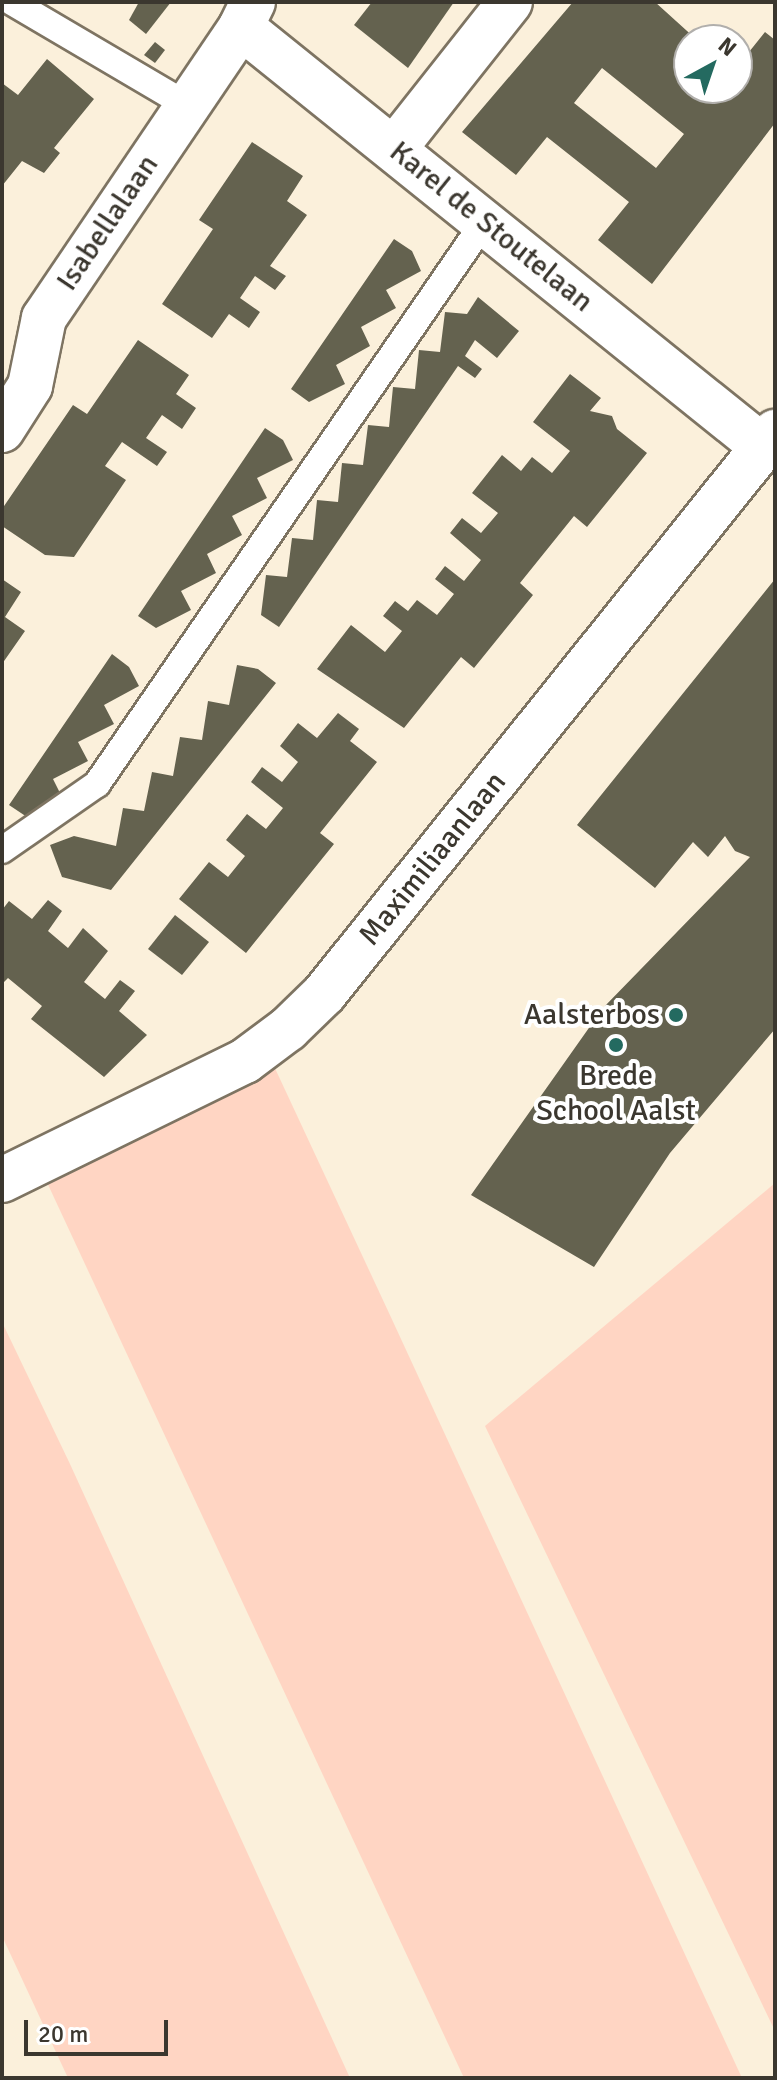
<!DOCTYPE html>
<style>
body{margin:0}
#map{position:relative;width:777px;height:2080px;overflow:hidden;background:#fbf0db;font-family:Signika,sans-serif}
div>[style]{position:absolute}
.green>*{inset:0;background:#ffd5c3}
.building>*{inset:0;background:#64624f}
.roads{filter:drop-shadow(2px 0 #7e7462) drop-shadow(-2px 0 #7e7462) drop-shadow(0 2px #7e7462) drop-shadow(0 -2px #7e7462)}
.service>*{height:26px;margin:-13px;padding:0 13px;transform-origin:13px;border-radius:13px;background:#fff}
.minor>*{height:44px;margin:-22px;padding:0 22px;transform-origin:22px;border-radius:22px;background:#fff}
.dots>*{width:22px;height:22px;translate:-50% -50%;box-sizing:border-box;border:4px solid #fff;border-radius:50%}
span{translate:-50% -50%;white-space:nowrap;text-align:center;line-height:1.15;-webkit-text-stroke:8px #fff;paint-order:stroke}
.street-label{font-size:30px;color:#3b372f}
.poi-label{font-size:30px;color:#3b372f}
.right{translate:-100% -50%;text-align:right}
.frame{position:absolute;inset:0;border:4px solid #3b372f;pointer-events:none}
.north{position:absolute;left:673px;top:24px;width:80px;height:80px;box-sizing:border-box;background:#fff;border:2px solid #b1afac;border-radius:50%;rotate:40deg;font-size:22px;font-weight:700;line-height:32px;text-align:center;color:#3b372f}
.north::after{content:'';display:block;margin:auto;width:28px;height:36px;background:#246a60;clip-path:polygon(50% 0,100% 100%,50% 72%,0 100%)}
.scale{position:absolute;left:24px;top:2020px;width:144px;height:36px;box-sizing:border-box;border:4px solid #3b372f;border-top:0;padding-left:10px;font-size:24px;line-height:28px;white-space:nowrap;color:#3b372f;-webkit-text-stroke:6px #fff;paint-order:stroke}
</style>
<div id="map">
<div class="green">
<i style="clip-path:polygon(273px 1064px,389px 1313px,742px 2078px,464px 2078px,44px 1176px)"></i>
<i style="clip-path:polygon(775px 1183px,775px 2031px,485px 1426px)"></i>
<i style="clip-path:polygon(2px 1322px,70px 1464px,350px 2078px,68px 2078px,2px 1936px)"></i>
</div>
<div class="building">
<i style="clip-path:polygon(139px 2px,171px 2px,146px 34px,129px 20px)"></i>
<i style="clip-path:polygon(372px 2px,454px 2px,408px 68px,354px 25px)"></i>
<i style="clip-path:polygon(evenodd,573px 2px,655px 2px,697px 40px,689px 40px,689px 88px,737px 88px,737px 67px,765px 32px,775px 40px,775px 123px,652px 284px,598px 240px,629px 202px,547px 137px,516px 175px,462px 132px,573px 2px,602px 68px,684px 134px,656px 168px,574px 103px,602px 68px)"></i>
<i style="clip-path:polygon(155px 42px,165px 50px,155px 63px,144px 55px)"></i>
<i style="clip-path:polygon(47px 59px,94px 99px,54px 148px,60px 153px,44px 173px,22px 161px,2px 186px,2px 83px,18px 95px)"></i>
<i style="clip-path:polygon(252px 142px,303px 176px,287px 201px,307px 215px,270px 266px,286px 276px,275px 290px,255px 276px,240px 298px,260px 312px,249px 328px,229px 314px,212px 338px,162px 304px,213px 229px,199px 220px)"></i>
<i style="clip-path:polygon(394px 239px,412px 251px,421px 271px,386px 290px,396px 308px,361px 327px,370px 346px,336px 365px,345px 384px,309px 402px,291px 389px)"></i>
<i style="clip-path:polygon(478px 297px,519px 331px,497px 358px,475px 340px,465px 356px,482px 369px,475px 378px,458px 366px,279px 627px,261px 615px,266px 575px,287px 577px,292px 538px,313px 540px,317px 500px,338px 502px,342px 463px,363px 465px,368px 425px,389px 427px,393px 387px,415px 389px,419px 350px,440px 352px,445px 312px,467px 314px)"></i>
<i style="clip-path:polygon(138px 340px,189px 375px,176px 394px,196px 408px,182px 429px,162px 415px,146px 438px,167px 452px,157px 466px,122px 442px,105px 466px,126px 480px,74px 557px,45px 555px,2px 526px,2px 509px,73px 405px,87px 414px)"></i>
<i style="clip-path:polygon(570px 374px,601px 398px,590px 411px,612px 416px,617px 429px,647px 453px,587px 527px,574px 516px,520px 583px,533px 595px,474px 668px,461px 657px,404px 728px,317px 669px,351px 625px,385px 652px,402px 631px,383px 616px,395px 601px,408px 611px,417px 600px,437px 615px,454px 594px,435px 579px,445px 566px,464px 581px,481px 560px,450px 533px,462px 518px,481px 533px,498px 513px,472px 493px,502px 455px,521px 471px,532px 457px,552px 473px,570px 451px,533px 422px)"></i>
<i style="clip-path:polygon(265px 428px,283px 440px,293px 460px,257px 478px,267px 498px,232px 516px,242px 535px,207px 554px,216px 573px,181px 591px,191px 610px,156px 628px,138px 616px)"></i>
<i style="clip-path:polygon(2px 579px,21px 592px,5px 617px,25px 631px,2px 664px)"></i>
<i style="clip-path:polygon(775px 579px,775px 1029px,670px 1153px,594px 1267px,471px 1195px,603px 1008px,750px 857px,735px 851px,725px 836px,708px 857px,693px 842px,655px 888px,577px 825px)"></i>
<i style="clip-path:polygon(112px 654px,129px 667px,139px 686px,104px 705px,114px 724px,78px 742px,88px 761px,53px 779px,63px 799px,27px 817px,9px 805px)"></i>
<i style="clip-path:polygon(237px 665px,258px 669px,276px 683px,111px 890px,62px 877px,50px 845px,74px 836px,116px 846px,123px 808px,144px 811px,152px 772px,173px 776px,180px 737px,202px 740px,208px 701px,229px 705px)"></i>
<i style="clip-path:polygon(338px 713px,359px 729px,350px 741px,377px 762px,320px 833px,334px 844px,246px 953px,179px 899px,209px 862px,228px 877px,245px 856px,226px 840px,247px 814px,266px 829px,283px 808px,251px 782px,262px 767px,282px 782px,298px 762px,280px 746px,298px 723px,317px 738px)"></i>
<i style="clip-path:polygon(48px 900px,62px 911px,48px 931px,68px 948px,83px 928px,108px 951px,84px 982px,105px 999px,120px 980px,135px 991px,119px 1011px,147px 1035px,104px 1077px,31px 1019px,42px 1006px,8px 978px,2px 984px,2px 910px,9px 901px,32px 919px)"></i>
<i style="clip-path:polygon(175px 915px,209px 942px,182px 975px,148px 949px)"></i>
</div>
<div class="roads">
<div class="service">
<i style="left:12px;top:2px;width:203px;rotate:30.5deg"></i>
<i style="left:2px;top:850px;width:116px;rotate:-34.8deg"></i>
<i style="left:97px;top:784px;width:684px;rotate:-55.43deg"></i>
</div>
<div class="minor">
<i style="left:253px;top:2px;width:28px;rotate:116deg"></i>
<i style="left:241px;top:27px;width:670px;rotate:38.82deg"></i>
<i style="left:394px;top:149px;width:187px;rotate:-51.7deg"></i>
<i style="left:2px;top:430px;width:52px;rotate:-57.5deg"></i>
<i style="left:30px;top:386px;width:69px;rotate:-78.4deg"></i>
<i style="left:44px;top:318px;width:351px;rotate:-55.9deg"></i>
<i style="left:2px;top:1180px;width:271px;rotate:-26.1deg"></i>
<i style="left:245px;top:1061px;width:54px;rotate:-36.7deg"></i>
<i style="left:288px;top:1029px;width:50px;rotate:-44.2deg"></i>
<i style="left:324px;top:994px;width:721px;rotate:-51.25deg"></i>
</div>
</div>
<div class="dots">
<i style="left:676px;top:1015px;background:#246a60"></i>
<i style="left:616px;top:1045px;background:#246a60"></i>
</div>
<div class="street-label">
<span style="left:108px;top:223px;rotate:-56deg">Isabellalaan</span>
<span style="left:491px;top:227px;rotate:39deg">Karel de Stoutelaan</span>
<span style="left:433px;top:859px;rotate:-51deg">Maximiliaanlaan</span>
</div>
<div class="poi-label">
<span class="right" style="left:660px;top:1015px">Aalsterbos</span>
<span style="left:616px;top:1093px">Brede<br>School Aalst</span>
</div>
<div class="frame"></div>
<div class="north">N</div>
<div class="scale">20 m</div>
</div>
